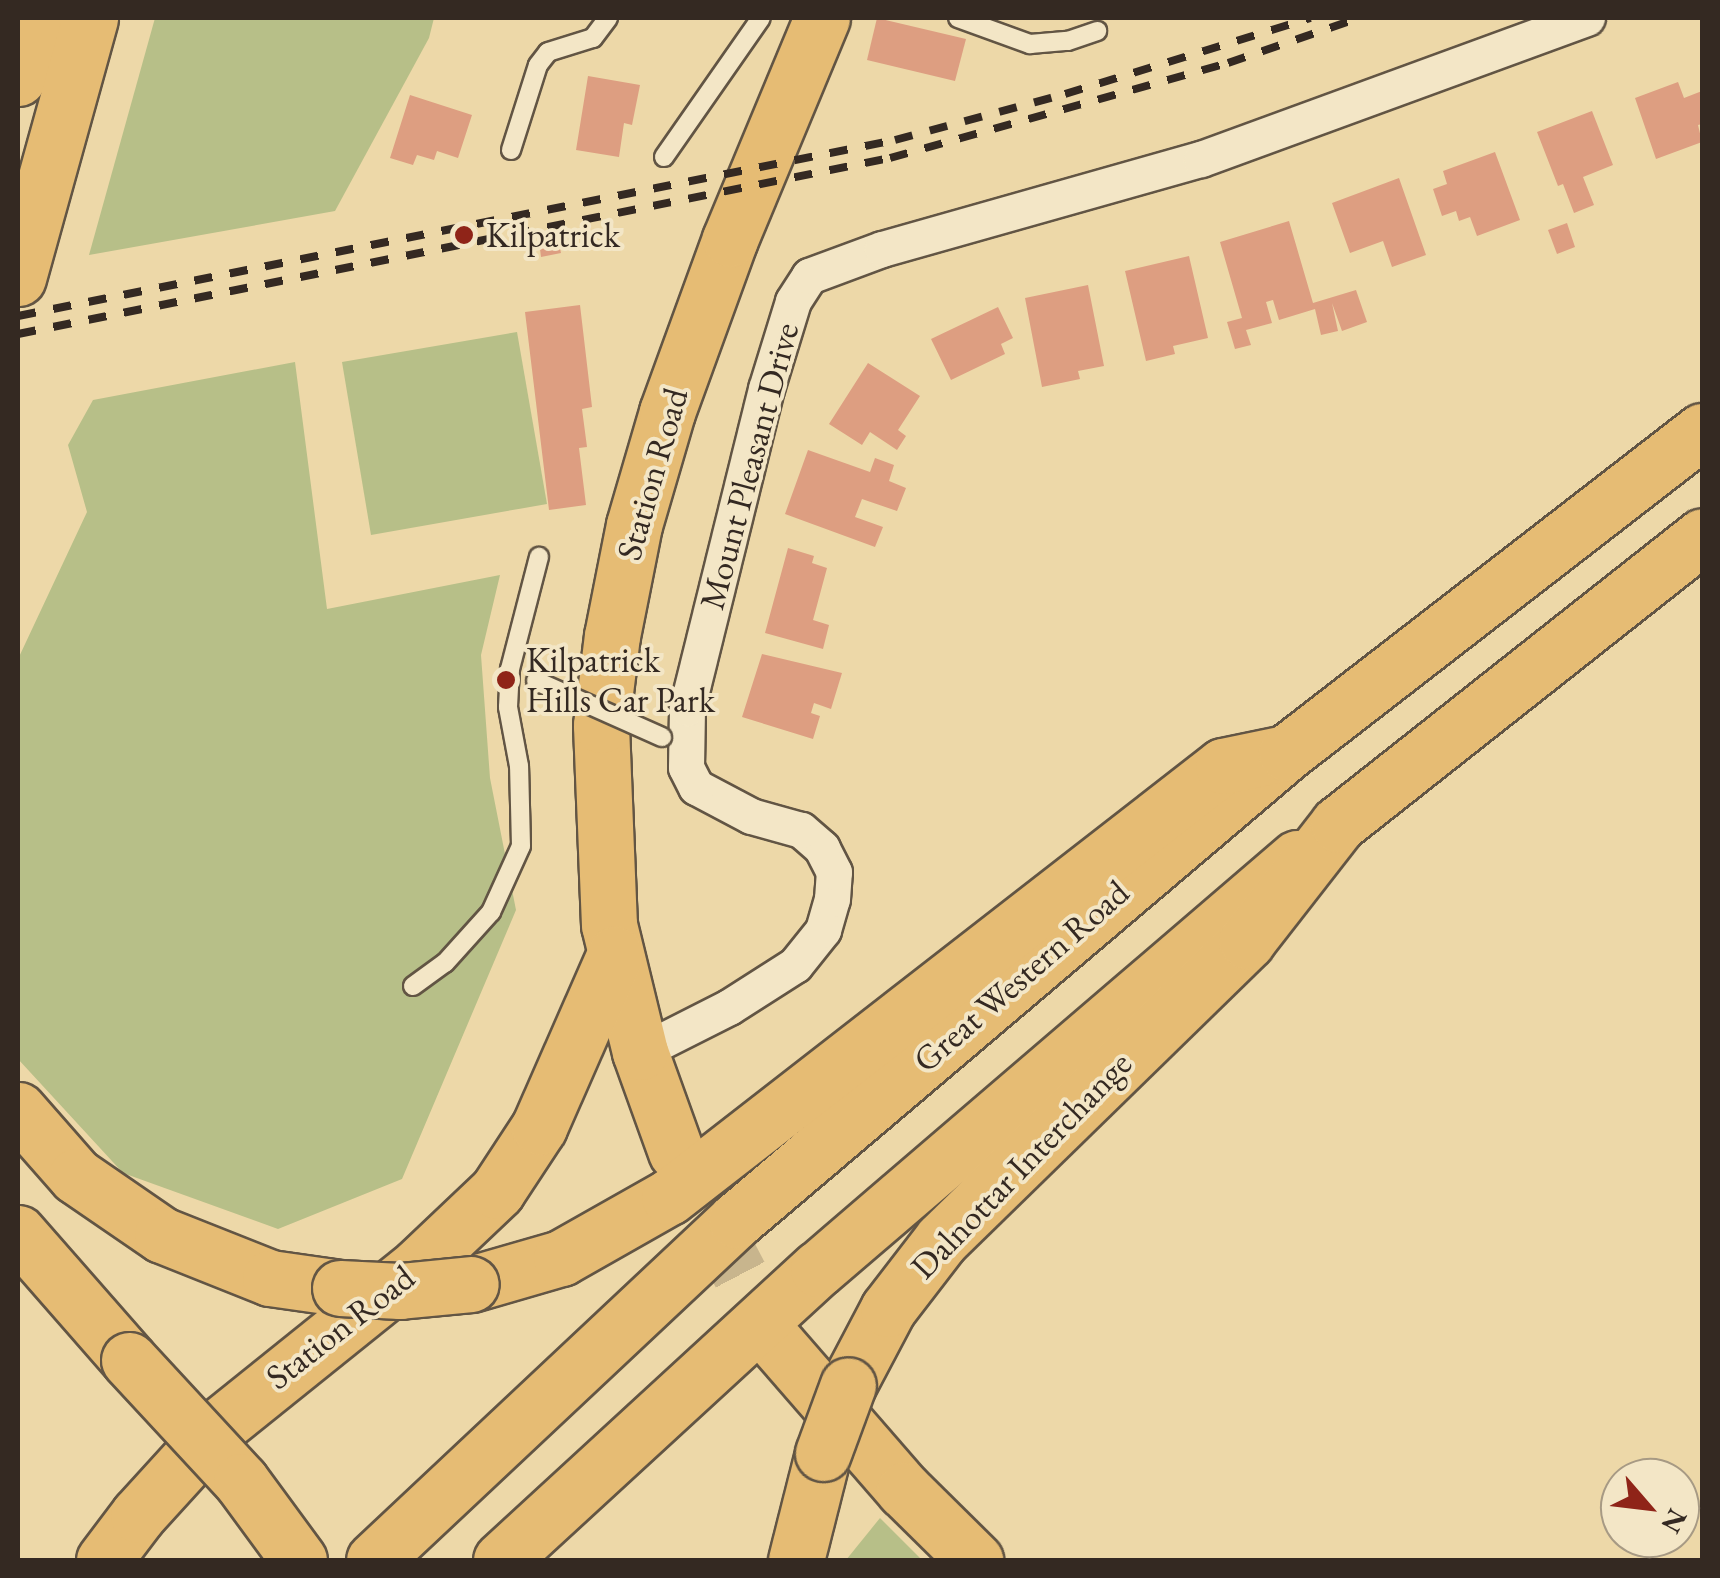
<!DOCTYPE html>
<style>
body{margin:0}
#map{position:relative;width:1720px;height:1578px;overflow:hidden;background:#edd8a8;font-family:"EB Garamond",serif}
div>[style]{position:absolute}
.green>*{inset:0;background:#b7bf88}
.building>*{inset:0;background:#dd9e81}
.primary-tunnel>*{height:55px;margin-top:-27.5px;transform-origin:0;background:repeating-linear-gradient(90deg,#c8b58d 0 55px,transparent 0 83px)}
.roads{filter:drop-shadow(2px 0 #625544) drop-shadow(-2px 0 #625544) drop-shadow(0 2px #625544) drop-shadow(0 -2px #625544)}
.lane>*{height:18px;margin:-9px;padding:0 9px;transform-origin:9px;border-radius:9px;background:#f3e6c6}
.street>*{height:35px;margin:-17.5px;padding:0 17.5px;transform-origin:17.5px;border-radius:17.5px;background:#f3e6c6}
.primary>*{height:55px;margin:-27.5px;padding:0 27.5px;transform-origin:27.5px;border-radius:27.5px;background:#e6bc74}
.highway>*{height:55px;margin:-27.5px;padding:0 27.5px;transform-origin:27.5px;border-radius:27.5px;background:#e6bc74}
.rail>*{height:8px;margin-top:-4px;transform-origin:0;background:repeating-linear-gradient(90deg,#342922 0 18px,transparent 0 36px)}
.bridges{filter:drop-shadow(2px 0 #625544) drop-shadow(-2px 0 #625544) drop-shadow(0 2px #625544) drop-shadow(0 -2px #625544)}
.lane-bridge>*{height:18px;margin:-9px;padding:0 9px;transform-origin:9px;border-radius:9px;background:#f3e6c6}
.primary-bridge>*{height:55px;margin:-27.5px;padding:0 27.5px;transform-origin:27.5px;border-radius:27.5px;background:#e6bc74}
.highway-bridge>*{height:55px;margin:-27.5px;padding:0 27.5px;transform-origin:27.5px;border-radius:27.5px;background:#e6bc74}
.dots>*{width:28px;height:28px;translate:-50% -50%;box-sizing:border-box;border:5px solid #f3e6c6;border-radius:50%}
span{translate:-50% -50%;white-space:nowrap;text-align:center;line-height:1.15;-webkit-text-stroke:8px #f3e6c6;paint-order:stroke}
.poi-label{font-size:35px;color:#342922}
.left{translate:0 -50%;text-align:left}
.street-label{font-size:35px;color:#342922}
.frame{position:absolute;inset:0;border:20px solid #342922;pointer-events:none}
.north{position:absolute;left:1600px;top:1458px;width:100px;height:100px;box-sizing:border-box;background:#f3e6c6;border:2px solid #a79a84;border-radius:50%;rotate:118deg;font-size:28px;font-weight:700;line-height:40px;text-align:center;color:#342922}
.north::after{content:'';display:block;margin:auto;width:35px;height:45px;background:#8f2418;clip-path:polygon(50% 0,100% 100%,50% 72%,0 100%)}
</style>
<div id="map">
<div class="green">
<i style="clip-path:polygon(155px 18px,434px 18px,429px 38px,335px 211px,89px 255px)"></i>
<i style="clip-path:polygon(517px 332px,547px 504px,371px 535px,342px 362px)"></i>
<i style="clip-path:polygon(295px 362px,327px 609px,500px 575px,481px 655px,490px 778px,516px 910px,402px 1179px,278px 1229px,123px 1173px,18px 1059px,18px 659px,87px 512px,68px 445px,93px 400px)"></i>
<i style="clip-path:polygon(880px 1518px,922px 1560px,846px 1560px)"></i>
</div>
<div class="building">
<i style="clip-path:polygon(877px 18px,966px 39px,955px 81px,867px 60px)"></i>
<i style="clip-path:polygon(588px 76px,640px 85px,632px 125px,624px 123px,619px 157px,576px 150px)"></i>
<i style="clip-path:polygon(1678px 82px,1684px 98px,1702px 91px,1702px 124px,1698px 125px,1702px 142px,1656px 159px,1635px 98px)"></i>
<i style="clip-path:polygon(410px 95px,472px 115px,458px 158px,437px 151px,434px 160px,417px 155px,413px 165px,390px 158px)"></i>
<i style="clip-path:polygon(1592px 111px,1613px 165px,1583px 177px,1594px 205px,1574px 213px,1563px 184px,1558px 186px,1537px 132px)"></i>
<i style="clip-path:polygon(1495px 152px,1520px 220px,1477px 236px,1470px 217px,1459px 221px,1456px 211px,1442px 216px,1433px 189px,1447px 184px,1443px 171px)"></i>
<i style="clip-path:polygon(1399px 178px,1426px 255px,1392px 267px,1383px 241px,1350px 253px,1332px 203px)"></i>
<i style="clip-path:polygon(1289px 221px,1313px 303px,1356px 290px,1367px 322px,1342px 331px,1332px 303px,1338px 331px,1321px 335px,1315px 309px,1279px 320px,1273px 300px,1266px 302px,1272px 323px,1246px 330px,1251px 345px,1235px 349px,1227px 322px,1242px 318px,1220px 242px)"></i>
<i style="clip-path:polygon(1567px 223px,1575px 247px,1557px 254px,1548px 230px)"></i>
<i style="clip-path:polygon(559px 244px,561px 253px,541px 257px,540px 249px)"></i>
<i style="clip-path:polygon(1189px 256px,1208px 338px,1173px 346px,1175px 354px,1146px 361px,1125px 271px)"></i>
<i style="clip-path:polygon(1088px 285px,1104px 366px,1078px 371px,1080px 379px,1042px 387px,1025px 298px)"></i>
<i style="clip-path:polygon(580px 305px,592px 407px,582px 409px,587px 447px,579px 448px,586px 505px,549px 510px,525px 312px)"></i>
<i style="clip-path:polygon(998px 307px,1013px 338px,1001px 344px,1005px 354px,951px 380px,931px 339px)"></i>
<i style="clip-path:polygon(868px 363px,920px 396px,898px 430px,906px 436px,897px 450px,870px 432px,862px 445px,829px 424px)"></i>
<i style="clip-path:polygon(808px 450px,870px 472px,875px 458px,894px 465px,889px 481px,906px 488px,897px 511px,862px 499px,855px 517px,883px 527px,875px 547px,785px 514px)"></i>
<i style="clip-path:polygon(788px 548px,814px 556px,812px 563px,827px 568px,813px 620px,829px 625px,823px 649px,765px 633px)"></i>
<i style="clip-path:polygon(762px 654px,842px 673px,831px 709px,814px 703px,811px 713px,820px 716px,813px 739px,742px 717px)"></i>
</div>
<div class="primary-tunnel">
<i style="left:676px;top:1152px;width:217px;rotate:62.3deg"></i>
</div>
<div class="roads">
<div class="lane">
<i style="left:958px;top:18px;width:77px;rotate:19.9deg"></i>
<i style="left:1030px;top:44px;width:38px;rotate:-5deg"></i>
<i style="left:1068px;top:41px;width:31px;rotate:-19deg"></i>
<i style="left:511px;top:150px;width:89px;rotate:-72.4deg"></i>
<i style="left:538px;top:65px;width:16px;rotate:-52deg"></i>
<i style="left:548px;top:52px;width:47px;rotate:-17.3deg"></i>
<i style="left:593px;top:38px;width:25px;rotate:-53deg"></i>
<i style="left:664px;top:157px;width:169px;rotate:-55.1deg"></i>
<i style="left:413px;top:986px;width:39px;rotate:-36deg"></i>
<i style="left:445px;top:963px;width:69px;rotate:-48deg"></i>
<i style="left:491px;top:912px;width:72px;rotate:-65.6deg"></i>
<i style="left:521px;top:846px;width:80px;rotate:-91.4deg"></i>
<i style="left:519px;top:766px;width:60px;rotate:-100.6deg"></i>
<i style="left:508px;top:707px;width:38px;rotate:-87deg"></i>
<i style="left:510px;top:669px;width:116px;rotate:-75.5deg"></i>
</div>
<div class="street">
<i style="left:640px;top:1052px;width:100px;rotate:-26.8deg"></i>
<i style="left:729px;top:1007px;width:78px;rotate:-32.5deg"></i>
<i style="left:795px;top:965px;width:45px;rotate:-51.3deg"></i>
<i style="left:823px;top:930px;width:32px;rotate:-74deg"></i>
<i style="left:832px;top:899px;width:27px;rotate:-86deg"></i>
<i style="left:834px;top:872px;width:27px;rotate:-117deg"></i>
<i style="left:822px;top:848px;width:28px;rotate:-139deg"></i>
<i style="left:801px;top:830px;width:52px;rotate:-164.4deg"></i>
<i style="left:751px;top:816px;width:62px;rotate:-152.2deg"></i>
<i style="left:696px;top:787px;width:22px;rotate:-117deg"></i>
<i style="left:686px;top:767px;width:59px;rotate:-89deg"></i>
<i style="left:687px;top:708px;width:329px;rotate:-76.1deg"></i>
<i style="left:766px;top:389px;width:92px;rotate:-72.9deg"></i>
<i style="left:793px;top:301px;width:30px;rotate:-57deg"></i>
<i style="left:809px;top:276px;width:78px;rotate:-20.3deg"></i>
<i style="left:882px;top:249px;width:331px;rotate:-15.8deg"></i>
<i style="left:1201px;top:159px;width:411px;rotate:-20.1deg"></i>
</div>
<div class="primary">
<i style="left:676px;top:1152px;width:106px;rotate:-109.8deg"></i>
<i style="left:640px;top:1052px;width:131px;rotate:-103.7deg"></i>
<i style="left:609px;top:925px;width:200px;rotate:-92.3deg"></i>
<i style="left:601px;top:725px;width:90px;rotate:-83deg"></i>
<i style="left:612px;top:636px;width:113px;rotate:-78.8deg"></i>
<i style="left:634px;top:525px;width:118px;rotate:-73.7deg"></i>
<i style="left:667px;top:412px;width:184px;rotate:-70deg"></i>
<i style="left:730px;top:239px;width:239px;rotate:-67.4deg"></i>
<i style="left:18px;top:1233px;width:169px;rotate:48.8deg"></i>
<i style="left:777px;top:1344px;width:194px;rotate:49deg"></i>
<i style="left:904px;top:1490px;width:100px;rotate:44.6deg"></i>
<i style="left:104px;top:1560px;width:56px;rotate:-52.9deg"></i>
<i style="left:138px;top:1515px;width:119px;rotate:-47.7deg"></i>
<i style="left:218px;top:1427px;width:257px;rotate:-38.8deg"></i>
<i style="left:418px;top:1266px;width:109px;rotate:-43.5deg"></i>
<i style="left:497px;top:1191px;width:77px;rotate:-56.7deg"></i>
<i style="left:539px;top:1127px;width:189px;rotate:-66.3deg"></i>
<i style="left:374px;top:1560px;width:497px;rotate:-43.2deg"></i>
<i style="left:736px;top:1220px;width:722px;rotate:-40.33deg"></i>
<i style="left:501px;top:1560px;width:430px;rotate:-42.6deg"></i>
<i style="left:818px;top:1269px;width:631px;rotate:-40.63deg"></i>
</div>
<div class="highway">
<i style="left:18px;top:78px;width:62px;rotate:-74.2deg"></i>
<i style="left:18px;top:278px;width:270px;rotate:-74.5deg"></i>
<i style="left:18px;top:1110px;width:88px;rotate:48.7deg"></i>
<i style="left:76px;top:1176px;width:104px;rotate:34.5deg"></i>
<i style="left:162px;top:1235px;width:116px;rotate:21.7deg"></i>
<i style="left:270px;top:1278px;width:71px;rotate:8.1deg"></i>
<i style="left:471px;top:1284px;width:94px;rotate:-16.1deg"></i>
<i style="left:561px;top:1258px;width:124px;rotate:-29.5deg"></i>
<i style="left:669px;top:1197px;width:702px;rotate:-37.88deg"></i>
<i style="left:1223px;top:766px;width:64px;rotate:-11.7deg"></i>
<i style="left:1286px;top:753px;width:526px;rotate:-37.74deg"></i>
<i style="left:848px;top:1385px;width:86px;rotate:-62.2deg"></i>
<i style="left:888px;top:1309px;width:88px;rotate:-52.4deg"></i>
<i style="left:942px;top:1239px;width:426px;rotate:-44.3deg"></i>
<i style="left:1247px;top:941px;width:148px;rotate:-52.1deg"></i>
<i style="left:1338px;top:824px;width:464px;rotate:-38.3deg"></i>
<i style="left:796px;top:1560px;width:110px;rotate:-75.8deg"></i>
</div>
</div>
<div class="rail">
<i style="left:18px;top:316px;width:894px;rotate:-11.35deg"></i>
<i style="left:895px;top:140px;width:176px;rotate:-15.1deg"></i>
<i style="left:1065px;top:94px;width:257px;rotate:-17.2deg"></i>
<i style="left:18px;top:334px;width:890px;rotate:-11.41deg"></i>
<i style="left:890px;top:158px;width:351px;rotate:-15.7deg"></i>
<i style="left:1228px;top:63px;width:139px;rotate:-19deg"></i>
</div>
<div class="bridges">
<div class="lane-bridge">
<i style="left:536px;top:681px;width:138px;rotate:24deg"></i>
</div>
<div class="primary-bridge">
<i style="left:129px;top:1360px;width:165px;rotate:47.2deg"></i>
<i style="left:241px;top:1481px;width:98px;rotate:53.7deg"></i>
</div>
<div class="highway-bridge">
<i style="left:340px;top:1288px;width:60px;rotate:2.9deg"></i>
<i style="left:400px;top:1291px;width:71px;rotate:-5.6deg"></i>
<i style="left:823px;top:1453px;width:72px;rotate:-69.8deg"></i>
</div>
</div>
<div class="dots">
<i style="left:464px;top:235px;background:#8f2418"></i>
<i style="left:506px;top:680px;background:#8f2418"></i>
</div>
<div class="poi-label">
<span class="left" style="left:486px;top:235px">Kilpatrick</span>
<span class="left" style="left:526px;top:680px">Kilpatrick<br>Hills Car Park</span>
</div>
<div class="street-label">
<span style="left:749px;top:466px;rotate:-75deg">Mount Pleasant Drive</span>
<span style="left:652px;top:474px;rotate:-74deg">Station Road</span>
<span style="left:1021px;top:976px;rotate:-41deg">Great Western Road</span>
<span style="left:1021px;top:1165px;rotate:-46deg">Dalnottar Interchange</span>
<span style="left:340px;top:1327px;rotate:-38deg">Station Road</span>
</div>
<div class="frame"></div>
<div class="north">N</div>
</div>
